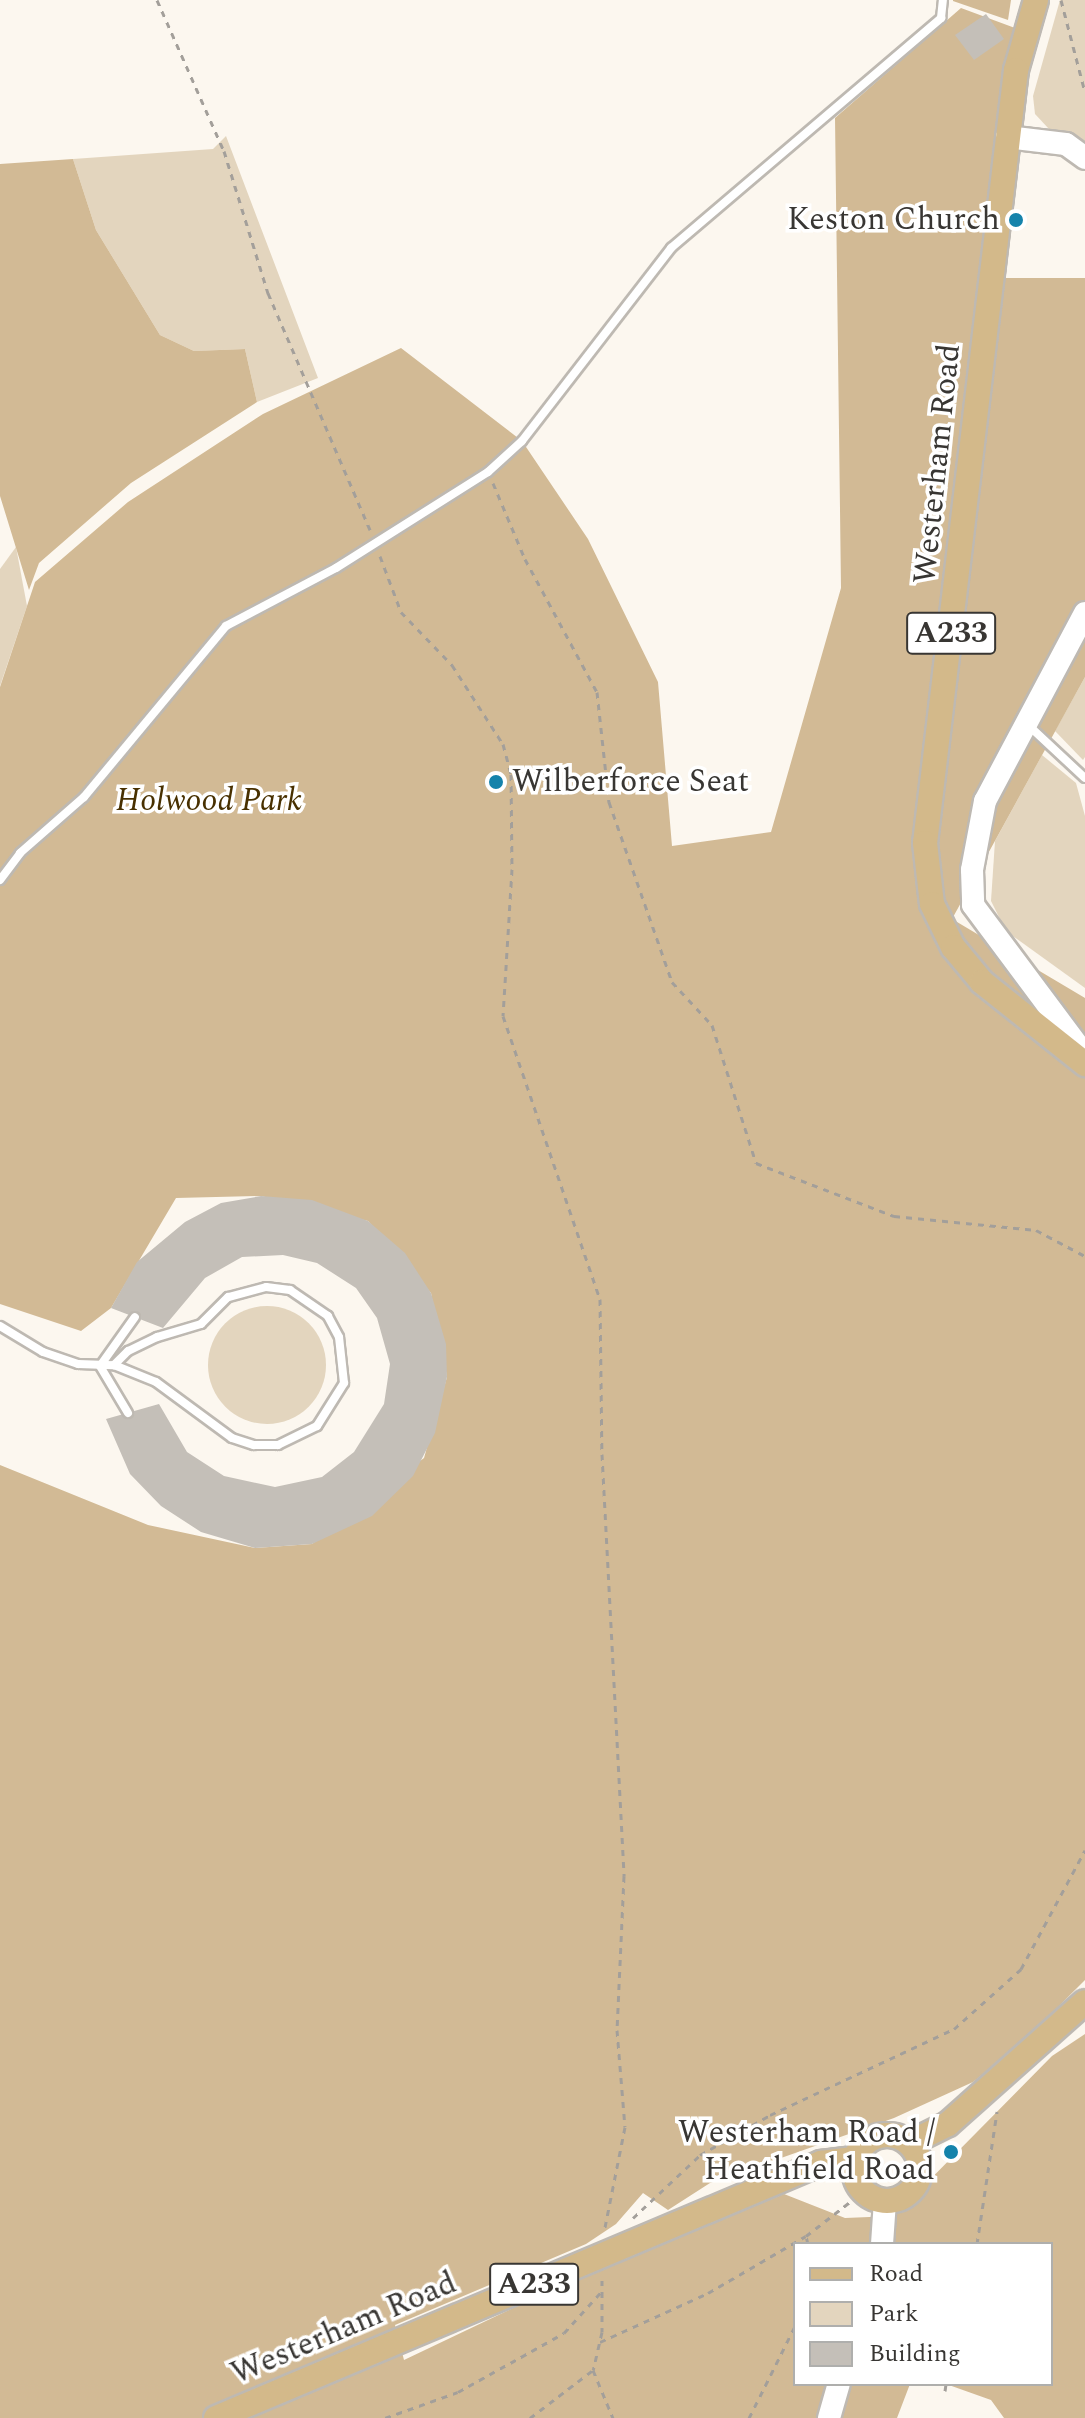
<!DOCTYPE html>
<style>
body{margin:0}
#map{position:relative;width:1085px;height:2418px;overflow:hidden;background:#fcf7ef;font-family:Spectral,serif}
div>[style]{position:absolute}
.green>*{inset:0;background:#e3d5be}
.round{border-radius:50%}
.forest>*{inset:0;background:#d2ba95}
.building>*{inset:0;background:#c4bfb8}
.path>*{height:3px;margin-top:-1.5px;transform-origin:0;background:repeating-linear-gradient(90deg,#a39f9a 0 6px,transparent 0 12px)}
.roads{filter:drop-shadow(2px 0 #beb9b2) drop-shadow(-2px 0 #beb9b2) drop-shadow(0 2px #beb9b2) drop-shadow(0 -2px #beb9b2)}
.lane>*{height:8px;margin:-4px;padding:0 4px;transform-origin:4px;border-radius:4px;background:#fff}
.secondary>*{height:22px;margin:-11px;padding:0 11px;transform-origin:11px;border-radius:11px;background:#fff}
.primary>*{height:24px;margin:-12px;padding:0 12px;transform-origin:12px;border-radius:12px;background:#d3b98a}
.primary>.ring{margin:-12px;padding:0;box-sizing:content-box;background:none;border:24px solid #d3b98a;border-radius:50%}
.dots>*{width:22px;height:22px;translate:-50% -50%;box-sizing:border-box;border:4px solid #fff;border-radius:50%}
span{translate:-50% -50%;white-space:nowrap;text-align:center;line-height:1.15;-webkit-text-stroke:7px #fff;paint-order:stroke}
.shield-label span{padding:2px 6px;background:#fff;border:2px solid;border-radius:6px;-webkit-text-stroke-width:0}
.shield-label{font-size:30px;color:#383633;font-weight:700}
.poi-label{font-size:32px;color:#383633}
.right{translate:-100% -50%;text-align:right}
.left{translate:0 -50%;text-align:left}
.street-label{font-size:32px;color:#383633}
.park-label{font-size:32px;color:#483000;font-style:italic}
.legend{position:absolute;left:793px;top:2242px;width:260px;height:144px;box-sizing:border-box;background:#fff;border:2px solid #afafad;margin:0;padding:10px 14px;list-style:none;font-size:24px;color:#383633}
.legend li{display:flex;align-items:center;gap:16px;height:40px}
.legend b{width:40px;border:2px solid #afafad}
</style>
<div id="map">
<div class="green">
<i style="clip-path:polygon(1060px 0,1085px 0,1085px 142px,1049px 129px,1035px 114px,1033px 96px)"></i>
<i style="clip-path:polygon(226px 136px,318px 378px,257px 402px,245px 349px,194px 351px,160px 335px,96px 230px,73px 159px,213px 149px)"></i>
<i style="clip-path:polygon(16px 547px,27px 606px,0 686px,0 569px)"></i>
<i style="clip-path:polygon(1085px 677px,1085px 757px,1083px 760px,1055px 731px)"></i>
<i style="clip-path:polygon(1042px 755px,1076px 783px,1085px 816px,1085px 988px,1006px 931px,991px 901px,995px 841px)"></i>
<i class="round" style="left:208px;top:1306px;width:118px;height:118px"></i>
</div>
<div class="forest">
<i style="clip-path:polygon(953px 0,1011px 0,1008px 20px,953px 1px)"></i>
<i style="clip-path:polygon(961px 8px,1015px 28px,998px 278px,1085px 278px,1085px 677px,952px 919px,1085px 998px,1085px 1980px,1022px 2043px,973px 2082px,894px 2118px,710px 2183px,668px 2210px,643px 2193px,616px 2224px,586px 2244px,395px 2325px,404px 2360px,555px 2288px,784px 2194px,845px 2218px,894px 2216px,1052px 2056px,1085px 2034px,1085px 2418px,1004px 2418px,991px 2400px,946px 2384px,1051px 2384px,1051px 2244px,795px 2244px,795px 2384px,910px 2384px,897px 2418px,0 2418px,0 1465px,148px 1525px,255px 1548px,312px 1544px,424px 1458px,447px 1377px,431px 1293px,368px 1221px,261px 1196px,176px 1198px,111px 1308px,81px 1331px,0 1304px,0 687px,35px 582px,128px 502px,263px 414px,401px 348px,522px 441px,588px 539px,658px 682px,672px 846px,771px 832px,841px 588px,835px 118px)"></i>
<i style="clip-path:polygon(73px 159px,96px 230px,160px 335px,194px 351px,245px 349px,257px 402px,131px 483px,39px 563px,29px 590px,0 496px,0 164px)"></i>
</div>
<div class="building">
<i style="clip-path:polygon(986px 14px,1004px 39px,974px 60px,955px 35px)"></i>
<i style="clip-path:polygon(261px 1196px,312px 1200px,368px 1221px,405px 1253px,431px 1293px,446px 1344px,447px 1377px,435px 1433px,413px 1476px,372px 1516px,312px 1544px,255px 1548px,201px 1532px,161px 1506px,130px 1474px,106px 1419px,159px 1404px,187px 1452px,224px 1476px,275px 1487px,322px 1477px,354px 1452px,384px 1404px,390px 1364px,377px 1318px,356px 1288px,317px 1263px,283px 1255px,242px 1257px,205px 1278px,163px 1328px,111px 1308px,137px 1262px,185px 1222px,221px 1203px)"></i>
</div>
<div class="path">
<i style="left:157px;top:0;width:165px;rotate:66.1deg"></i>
<i style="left:224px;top:151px;width:149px;rotate:72.8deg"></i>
<i style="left:268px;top:293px;width:258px;rotate:66.7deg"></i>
<i style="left:1061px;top:0;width:95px;rotate:75.4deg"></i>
<i style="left:493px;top:483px;width:82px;rotate:67.2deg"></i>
<i style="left:525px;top:559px;width:151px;rotate:61.6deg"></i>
<i style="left:597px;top:692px;width:111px;rotate:83.8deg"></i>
<i style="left:609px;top:802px;width:191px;rotate:70.7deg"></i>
<i style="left:672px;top:982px;width:59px;rotate:47.1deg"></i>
<i style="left:712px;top:1025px;width:145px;rotate:72.3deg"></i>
<i style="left:756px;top:1163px;width:148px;rotate:21deg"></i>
<i style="left:894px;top:1216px;width:143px;rotate:5.6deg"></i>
<i style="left:1036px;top:1230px;width:55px;rotate:28deg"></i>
<i style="left:380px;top:556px;width:60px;rotate:69.4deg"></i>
<i style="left:401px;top:612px;width:74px;rotate:46.1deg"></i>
<i style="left:452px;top:665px;width:94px;rotate:57.2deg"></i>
<i style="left:503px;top:744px;width:31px;rotate:75deg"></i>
<i style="left:511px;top:774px;width:95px;rotate:89.4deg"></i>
<i style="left:512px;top:869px;width:147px;rotate:93.5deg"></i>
<i style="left:503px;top:1016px;width:299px;rotate:71.1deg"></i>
<i style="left:600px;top:1299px;width:155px;rotate:89.3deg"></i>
<i style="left:602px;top:1454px;width:423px;rotate:87deg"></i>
<i style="left:624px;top:1876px;width:154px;rotate:92.6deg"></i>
<i style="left:617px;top:2030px;width:97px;rotate:85.3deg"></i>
<i style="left:625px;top:2127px;width:107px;rotate:101.3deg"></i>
<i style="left:633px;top:2218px;width:92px;rotate:-43.2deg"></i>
<i style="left:700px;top:2155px;width:81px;rotate:-29.7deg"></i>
<i style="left:770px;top:2115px;width:203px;rotate:-25.1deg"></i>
<i style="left:954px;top:2029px;width:90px;rotate:-41.8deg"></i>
<i style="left:1021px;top:1969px;width:135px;rotate:-61.7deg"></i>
<i style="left:808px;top:2244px;width:8px;rotate:-104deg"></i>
<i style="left:806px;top:2236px;width:73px;rotate:-37.8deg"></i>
<i style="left:977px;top:2244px;width:134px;rotate:-81.4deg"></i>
<i style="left:602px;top:2280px;width:52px;rotate:90deg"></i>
<i style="left:602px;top:2332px;width:39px;rotate:103deg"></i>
<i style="left:593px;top:2370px;width:52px;rotate:67.4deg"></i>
<i style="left:600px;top:2342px;width:119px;rotate:-24.4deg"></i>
<i style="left:708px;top:2293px;width:113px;rotate:-30.2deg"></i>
<i style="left:945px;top:2391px;width:7px;rotate:-82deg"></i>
<i style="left:385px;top:2418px;width:77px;rotate:-19.6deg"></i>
<i style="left:458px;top:2392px;width:121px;rotate:-29.1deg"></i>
<i style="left:564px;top:2333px;width:57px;rotate:-47.9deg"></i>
<i style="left:530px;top:2418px;width:79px;rotate:-37.3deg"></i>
<i style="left:749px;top:2418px;width:103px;rotate:-63.4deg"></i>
</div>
<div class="roads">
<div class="lane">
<i style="left:1027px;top:724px;width:79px;rotate:43deg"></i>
<i style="left:0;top:880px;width:34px;rotate:-53deg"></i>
<i style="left:20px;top:853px;width:85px;rotate:-41.2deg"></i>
<i style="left:84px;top:797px;width:222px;rotate:-50.3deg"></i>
<i style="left:226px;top:626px;width:124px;rotate:-27.8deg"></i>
<i style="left:336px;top:568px;width:180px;rotate:-32.3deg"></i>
<i style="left:488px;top:472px;width:46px;rotate:-42.4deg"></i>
<i style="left:522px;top:441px;width:244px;rotate:-52.3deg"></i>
<i style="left:671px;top:248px;width:355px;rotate:-40.4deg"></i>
<i style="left:941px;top:18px;width:18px;rotate:-84deg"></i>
<i style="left:0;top:1326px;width:50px;rotate:31.2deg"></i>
<i style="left:43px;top:1352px;width:37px;rotate:19deg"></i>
<i style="left:78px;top:1364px;width:36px;rotate:2deg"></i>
<i style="left:114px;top:1365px;width:45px;rotate:22deg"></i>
<i style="left:156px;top:1382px;width:94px;rotate:36.4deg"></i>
<i style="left:232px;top:1438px;width:23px;rotate:18deg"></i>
<i style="left:254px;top:1445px;width:24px"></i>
<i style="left:278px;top:1445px;width:43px;rotate:-26deg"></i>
<i style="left:317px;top:1426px;width:51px;rotate:-57.9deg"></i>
<i style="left:344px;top:1383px;width:46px;rotate:-96.2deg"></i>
<i style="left:339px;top:1337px;width:24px;rotate:-118deg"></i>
<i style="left:328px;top:1316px;width:46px;rotate:-145.6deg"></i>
<i style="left:290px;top:1290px;width:24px;rotate:-173deg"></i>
<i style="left:266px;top:1287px;width:39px;rotate:165deg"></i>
<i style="left:228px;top:1297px;width:38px;rotate:135deg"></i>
<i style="left:201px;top:1324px;width:46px;rotate:163.5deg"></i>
<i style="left:157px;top:1337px;width:32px;rotate:154deg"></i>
<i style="left:128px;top:1351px;width:20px;rotate:135deg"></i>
<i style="left:128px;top:1413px;width:55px;rotate:-120.8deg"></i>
<i style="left:100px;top:1366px;width:60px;rotate:-54.5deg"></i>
</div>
<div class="secondary">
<i style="left:1007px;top:137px;width:59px;rotate:6.8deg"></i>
<i style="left:1066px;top:144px;width:24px;rotate:36deg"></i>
<i style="left:1085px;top:613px;width:213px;rotate:118deg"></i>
<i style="left:985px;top:801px;width:70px;rotate:100.7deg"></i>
<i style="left:972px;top:870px;width:35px;rotate:88deg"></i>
<i style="left:973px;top:905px;width:187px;rotate:53.3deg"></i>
<i style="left:882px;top:2244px;width:43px;rotate:-86deg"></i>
<i style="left:829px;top:2418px;width:35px;rotate:-74deg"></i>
</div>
<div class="primary">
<i style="left:1036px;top:0;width:73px;rotate:105.9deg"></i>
<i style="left:1016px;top:70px;width:778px;rotate:96.71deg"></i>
<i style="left:925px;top:843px;width:61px;rotate:83.5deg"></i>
<i style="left:932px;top:904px;width:48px;rotate:64deg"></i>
<i style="left:953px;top:947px;width:45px;rotate:50.4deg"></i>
<i style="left:982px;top:982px;width:132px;rotate:38.5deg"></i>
<i class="ring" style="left:854px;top:2135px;width:42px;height:42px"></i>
<i style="left:910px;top:2143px;width:42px;rotate:-26.6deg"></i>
<i style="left:948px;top:2124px;width:183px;rotate:-41.7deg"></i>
<i style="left:216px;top:2418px;width:657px;rotate:-22.85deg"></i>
<i style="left:821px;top:2163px;width:33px;rotate:-7deg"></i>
</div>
</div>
<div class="dots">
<i style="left:1016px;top:220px;background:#1583ab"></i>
<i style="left:496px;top:782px;background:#1583ab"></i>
<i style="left:951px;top:2152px;background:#1583ab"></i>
</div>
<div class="shield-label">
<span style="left:951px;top:633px">A233</span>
<span style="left:534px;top:2284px">A233</span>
</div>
<div class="poi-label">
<span class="right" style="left:1000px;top:220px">Keston Church</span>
<span class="left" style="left:512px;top:782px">Wilberforce Seat</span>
<span class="right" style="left:935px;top:2152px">Westerham Road /<br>Heathfield Road</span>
</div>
<div class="street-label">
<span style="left:938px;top:464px;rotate:-84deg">Westerham Road</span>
<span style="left:344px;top:2329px;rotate:-23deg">Westerham Road</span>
</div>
<div class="park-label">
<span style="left:209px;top:801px">Holwood Park</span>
</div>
<ul class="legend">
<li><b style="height:10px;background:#d3b98a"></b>Road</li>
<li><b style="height:22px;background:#e3d5be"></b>Park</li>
<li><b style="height:22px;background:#c4bfb8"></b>Building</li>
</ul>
</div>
